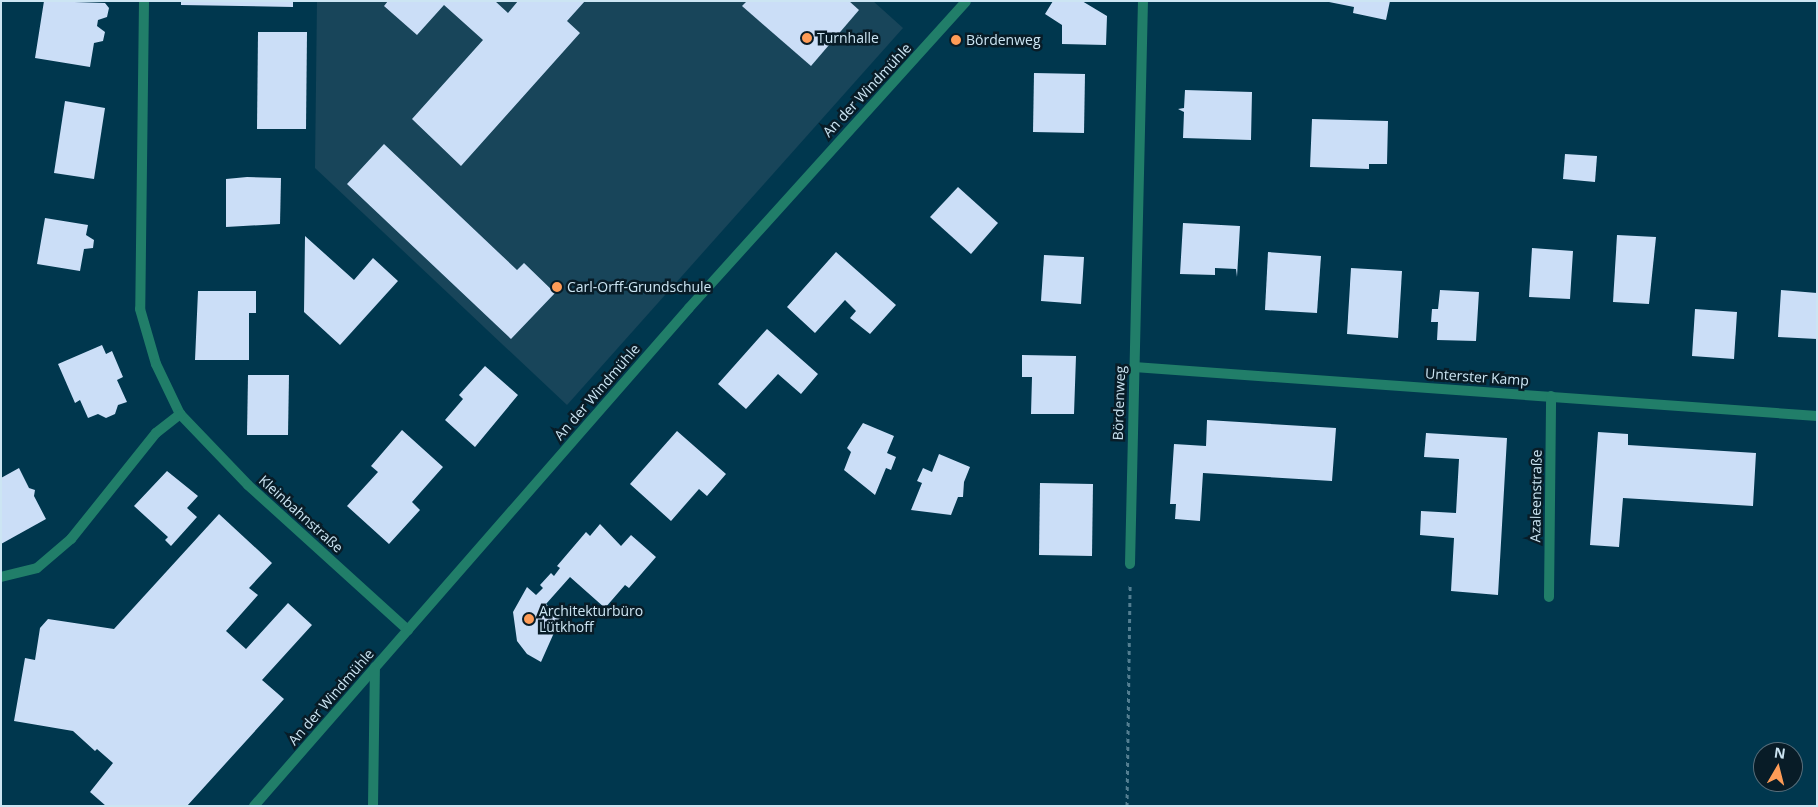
<!DOCTYPE html>
<meta charset="utf-8">
<style>
body{margin:0}
#map{position:relative;width:1818px;height:807px;overflow:hidden;background:#00374e;font-family:"Open Sans",sans-serif}
div>[style]{position:absolute}
.built>*{inset:0;background:#18455a}
.building>*{inset:0;background:#cbdef7}
.path>*{height:3px;margin-top:-1.5px;transform-origin:0;background:repeating-linear-gradient(90deg,#537e91 0 4px,transparent 0 8px)}
.minor>*{height:10px;margin:-5px;padding:0 5px;transform-origin:5px;border-radius:5px;background:#217e69}
.dots>*{width:14px;height:14px;translate:-50% -50%;box-sizing:border-box;border:2px solid #081c27;border-radius:50%}
span{translate:-50% -50%;white-space:nowrap;text-align:center;line-height:1.15;-webkit-text-stroke:5px #081c27;paint-order:stroke}
.poi-label{font-size:14px;color:#cce5f3}
.left{translate:0 -50%;text-align:left}
.street-label{font-size:14px;color:#cce5f3}
.frame{position:absolute;inset:0;border:2px solid #cce5f3;pointer-events:none}
.north{position:absolute;left:1753px;top:742px;width:50px;height:50px;box-sizing:border-box;background:#081c27;border:1px solid #566c79;border-radius:50%;rotate:8deg;font-size:14px;font-weight:700;line-height:20px;text-align:center;color:#cce5f3}
.north::after{content:'';display:block;margin:auto;width:18px;height:22px;background:#fe9c57;clip-path:polygon(50% 0,100% 100%,50% 72%,0 100%)}
</style>
<div id="map">
<div class="built">
<i style="clip-path:polygon(317px 1px,873px 1px,903px 28px,567px 405px,315px 168px)"></i>
</div>
<div class="building">
<i style="clip-path:polygon(44px 1px,105px 3px,109px 8px,107px 17px,98px 20px,97px 26px,105px 32px,103px 41px,94px 43px,90px 67px,35px 58px)"></i>
<i style="clip-path:polygon(181px 1px,293px 1px,293px 7px,181px 5px)"></i>
<i style="clip-path:polygon(388px 1px,495px 1px,508px 13px,518px 1px,585px 1px,567px 21px,580px 33px,461px 166px,412px 119px,483px 40px,444px 5px,417px 35px,384px 6px)"></i>
<i style="clip-path:polygon(747px 1px,849px 1px,859px 10px,811px 66px,742px 6px)"></i>
<i style="clip-path:polygon(1053px 1px,1082px 1px,1107px 16px,1106px 45px,1062px 44px,1062px 25px,1045px 14px)"></i>
<i style="clip-path:polygon(1390px 1px,1386px 20px,1353px 13px,1354px 7px,1329px 2px)"></i>
<i style="clip-path:polygon(258px 32px,307px 32px,306px 129px,257px 129px)"></i>
<i style="clip-path:polygon(1034px 73px,1085px 74px,1084px 133px,1033px 132px)"></i>
<i style="clip-path:polygon(1185px 90px,1252px 92px,1251px 140px,1183px 138px,1184px 112px,1178px 109px,1184px 108px)"></i>
<i style="clip-path:polygon(65px 101px,105px 108px,94px 179px,54px 173px)"></i>
<i style="clip-path:polygon(1312px 119px,1388px 121px,1387px 164px,1369px 164px,1369px 169px,1310px 167px)"></i>
<i style="clip-path:polygon(384px 144px,517px 270px,524px 263px,555px 293px,511px 339px,347px 184px)"></i>
<i style="clip-path:polygon(1565px 154px,1597px 156px,1595px 182px,1563px 179px)"></i>
<i style="clip-path:polygon(247px 177px,281px 178px,280px 224px,226px 227px,226px 179px)"></i>
<i style="clip-path:polygon(958px 187px,998px 223px,971px 254px,930px 217px)"></i>
<i style="clip-path:polygon(45px 218px,88px 225px,86px 235px,94px 240px,93px 248px,84px 249px,80px 271px,37px 264px)"></i>
<i style="clip-path:polygon(1183px 223px,1240px 226px,1237px 277px,1236px 269px,1215px 268px,1215px 275px,1180px 274px)"></i>
<i style="clip-path:polygon(1617px 235px,1656px 237px,1649px 304px,1613px 302px)"></i>
<i style="clip-path:polygon(305px 236px,354px 280px,373px 258px,398px 281px,340px 345px,304px 312px)"></i>
<i style="clip-path:polygon(1532px 248px,1573px 251px,1570px 299px,1529px 297px)"></i>
<i style="clip-path:polygon(836px 252px,896px 305px,870px 334px,850px 318px,856px 311px,845px 300px,815px 333px,787px 307px)"></i>
<i style="clip-path:polygon(1268px 252px,1321px 256px,1317px 313px,1265px 310px)"></i>
<i style="clip-path:polygon(1044px 255px,1084px 257px,1081px 304px,1041px 301px)"></i>
<i style="clip-path:polygon(1351px 268px,1402px 271px,1398px 338px,1347px 334px)"></i>
<i style="clip-path:polygon(1440px 290px,1479px 292px,1476px 341px,1437px 340px,1438px 322px,1431px 322px,1432px 309px,1438px 309px)"></i>
<i style="clip-path:polygon(1781px 290px,1817px 293px,1817px 339px,1778px 337px)"></i>
<i style="clip-path:polygon(198px 291px,256px 291px,256px 313px,249px 313px,249px 360px,195px 360px)"></i>
<i style="clip-path:polygon(1695px 309px,1737px 312px,1734px 359px,1692px 356px)"></i>
<i style="clip-path:polygon(767px 329px,818px 374px,801px 394px,778px 374px,746px 409px,718px 384px)"></i>
<i style="clip-path:polygon(102px 345px,106px 354px,112px 351px,123px 377px,117px 380px,127px 402px,118px 405px,115px 414px,106px 418px,98px 414px,88px 418px,80px 400px,75px 403px,58px 364px)"></i>
<i style="clip-path:polygon(1022px 355px,1076px 356px,1074px 414px,1031px 414px,1032px 377px,1022px 377px)"></i>
<i style="clip-path:polygon(485px 366px,518px 395px,475px 447px,445px 420px,463px 399px,459px 395px)"></i>
<i style="clip-path:polygon(248px 375px,289px 375px,288px 435px,247px 435px)"></i>
<i style="clip-path:polygon(1207px 420px,1336px 428px,1332px 481px,1203px 473px,1200px 521px,1175px 519px,1176px 504px,1170px 504px,1174px 444px,1206px 446px)"></i>
<i style="clip-path:polygon(863px 423px,894px 436px,887px 453px,896px 457px,891px 470px,886px 468px,875px 495px,844px 470px,851px 452px,847px 448px)"></i>
<i style="clip-path:polygon(402px 430px,443px 467px,412px 502px,420px 510px,389px 544px,347px 506px,378px 472px,371px 466px)"></i>
<i style="clip-path:polygon(677px 431px,726px 474px,707px 496px,699px 489px,671px 521px,630px 484px)"></i>
<i style="clip-path:polygon(1598px 432px,1628px 434px,1628px 445px,1756px 453px,1753px 506px,1623px 498px,1619px 547px,1590px 545px)"></i>
<i style="clip-path:polygon(1426px 433px,1507px 438px,1498px 595px,1451px 591px,1454px 538px,1420px 535px,1421px 511px,1456px 513px,1459px 459px,1424px 457px)"></i>
<i style="clip-path:polygon(939px 454px,970px 467px,964px 482px,963px 497px,958px 497px,951px 515px,911px 510px,922px 483px,917px 481px,923px 468px,932px 472px)"></i>
<i style="clip-path:polygon(19px 468px,29px 488px,35px 490px,34px 496px,46px 519px,1px 544px,1px 478px)"></i>
<i style="clip-path:polygon(167px 471px,198px 496px,187px 508px,197px 517px,171px 546px,165px 540px,168px 537px,134px 506px)"></i>
<i style="clip-path:polygon(1040px 483px,1093px 484px,1092px 556px,1039px 555px)"></i>
<i style="clip-path:polygon(219px 514px,272px 563px,249px 588px,258px 595px,226px 631px,246px 649px,288px 603px,312px 625px,262px 680px,284px 699px,187px 806px,106px 806px,90px 792px,113px 763px,97px 749px,95px 751px,73px 731px,14px 721px,25px 658px,35px 660px,40px 628px,48px 619px,114px 629px)"></i>
<i style="clip-path:polygon(600px 524px,621px 546px,631px 535px,656px 557px,629px 588px,625px 585px,605px 608px,570px 577px,546px 604px,561px 617px,541px 662px,527px 654px,517px 641px,513px 612px,527px 587px,536px 595px,543px 588px,540px 585px,551px 573px,554px 576px,560px 568px,557px 566px,586px 532px,590px 536px)"></i>
</div>
<div class="path">
<i style="left:1127px;top:806px;width:222px;rotate:-89.2deg"></i>
</div>
<div class="minor">
<i style="left:144px;top:1px;width:308px;rotate:90.7deg"></i>
<i style="left:140px;top:309px;width:57px;rotate:73.8deg"></i>
<i style="left:156px;top:364px;width:55px;rotate:64.4deg"></i>
<i style="left:180px;top:414px;width:98px;rotate:46.2deg"></i>
<i style="left:248px;top:485px;width:216px;rotate:42.2deg"></i>
<i style="left:1134px;top:367px;width:685px;rotate:4.1deg"></i>
<i style="left:1130px;top:564px;width:563px;rotate:-88.68deg"></i>
<i style="left:1px;top:577px;width:37px;rotate:-14deg"></i>
<i style="left:37px;top:568px;width:45px;rotate:-40.5deg"></i>
<i style="left:71px;top:539px;width:136px;rotate:-51.3deg"></i>
<i style="left:156px;top:433px;width:31px;rotate:-38deg"></i>
<i style="left:1549px;top:597px;width:201px;rotate:-89.4deg"></i>
<i style="left:254px;top:806px;width:661px;rotate:-48.86deg"></i>
<i style="left:689px;top:308px;width:413px;rotate:-47.9deg"></i>
<i style="left:373px;top:806px;width:139px;rotate:-89.2deg"></i>
</div>
<div class="dots">
<i style="left:807px;top:38px;background:#fe9c57"></i>
<i style="left:956px;top:40px;background:#fe9c57"></i>
<i style="left:557px;top:287px;background:#fe9c57"></i>
<i style="left:529px;top:619px;background:#fe9c57"></i>
</div>
<div class="poi-label">
<span class="left" style="left:817px;top:38px">Turnhalle</span>
<span class="left" style="left:966px;top:40px">Bördenweg</span>
<span class="left" style="left:567px;top:287px">Carl-Orff-Grundschule</span>
<span class="left" style="left:539px;top:619px">Architekturbüro<br>Lütkhoff</span>
</div>
<div class="street-label">
<span style="left:867px;top:90px;rotate:-47deg">An der Windmühle</span>
<span style="left:1477px;top:377px;rotate:4deg">Unterster Kamp</span>
<span style="left:597px;top:392px;rotate:-49deg">An der Windmühle</span>
<span style="left:1119px;top:403px;rotate:-88deg">Bördenweg</span>
<span style="left:1536px;top:496px;rotate:-89deg">Azaleenstraße</span>
<span style="left:301px;top:514px;rotate:42deg">Kleinbahnstraße</span>
<span style="left:331px;top:697px;rotate:-49deg">An der Windmühle</span>
</div>
<div class="frame"></div>
<div class="north">N</div>
</div>
